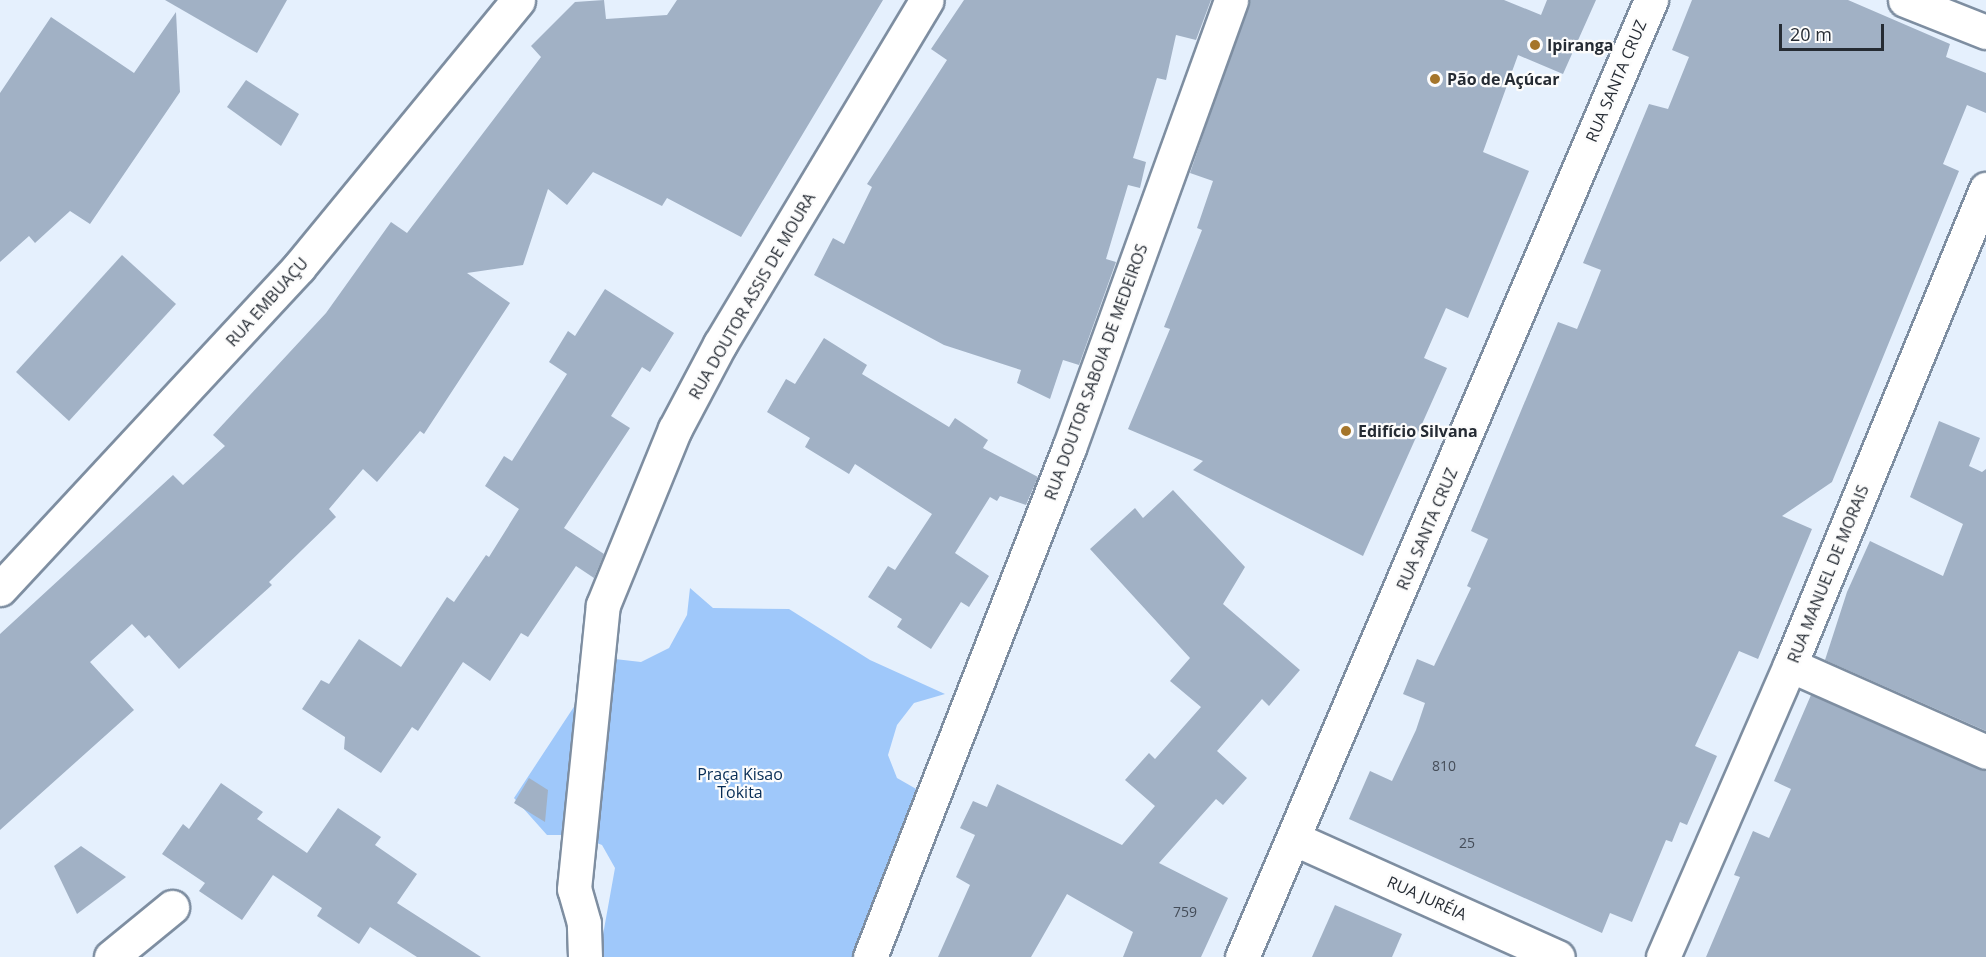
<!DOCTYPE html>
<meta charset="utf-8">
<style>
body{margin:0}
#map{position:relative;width:1986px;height:957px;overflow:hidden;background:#e5f0fd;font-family:"Open Sans",sans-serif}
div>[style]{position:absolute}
.green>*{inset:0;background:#9fc8fa}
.building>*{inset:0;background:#a1b1c5}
.roads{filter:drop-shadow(2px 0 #7e8ea1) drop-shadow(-2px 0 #7e8ea1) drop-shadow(0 2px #7e8ea1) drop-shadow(0 -2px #7e8ea1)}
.street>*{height:33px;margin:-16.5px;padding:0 16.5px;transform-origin:16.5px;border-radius:16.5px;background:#fff}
.secondary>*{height:33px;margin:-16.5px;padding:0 16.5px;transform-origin:16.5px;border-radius:16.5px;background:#fff}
.dots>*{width:16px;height:16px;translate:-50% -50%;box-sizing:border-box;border:3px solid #fcfcfc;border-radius:50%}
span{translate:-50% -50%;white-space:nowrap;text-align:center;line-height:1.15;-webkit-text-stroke:4.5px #fcfcfc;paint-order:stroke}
.number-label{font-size:14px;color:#444c58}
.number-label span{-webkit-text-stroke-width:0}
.poi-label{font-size:16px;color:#252b33;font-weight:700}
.left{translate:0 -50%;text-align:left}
.street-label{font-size:16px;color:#252b33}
.park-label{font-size:16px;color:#062c55}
.scale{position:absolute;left:1779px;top:24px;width:105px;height:27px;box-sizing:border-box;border:3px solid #252b33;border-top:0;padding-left:8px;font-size:18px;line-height:21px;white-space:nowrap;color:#252b33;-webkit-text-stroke:4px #fcfcfc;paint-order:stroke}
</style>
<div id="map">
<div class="green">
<div style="clip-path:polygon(690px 588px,713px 608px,789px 609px,870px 660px,945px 694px,914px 703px,897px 725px,888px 755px,897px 778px,925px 794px,954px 794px,888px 957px,599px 957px,615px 868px,602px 845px,576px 835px,547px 835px,514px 798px,606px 658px,641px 662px,669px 648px,687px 615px)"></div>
</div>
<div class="building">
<div style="clip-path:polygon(165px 0,287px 0,257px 53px)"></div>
<div style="clip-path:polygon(604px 0,606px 19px,667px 15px,677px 0,883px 0,741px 237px,667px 198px,662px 206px,593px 172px,567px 205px,548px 189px,523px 265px,467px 273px,510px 303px,424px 434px,420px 431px,377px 482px,363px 469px,329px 509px,336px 517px,269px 582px,272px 585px,179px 669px,149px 635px,145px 638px,132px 624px,90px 662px,134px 710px,0 830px,0 634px,173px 475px,183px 485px,225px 446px,213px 435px,326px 313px,391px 222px,407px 233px,541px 57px,531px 46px,575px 2px)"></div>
<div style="clip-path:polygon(964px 0,1211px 0,1196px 40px,1176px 35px,1166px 80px,1157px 78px,1133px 158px,1146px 162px,1140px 188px,1128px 185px,1106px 259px,1116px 262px,1079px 365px,1063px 360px,1050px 399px,1017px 383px,1021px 370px,944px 345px,814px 275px,833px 238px,844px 244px,872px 187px,867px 184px,947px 60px,931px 49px)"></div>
<div style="clip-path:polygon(1249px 0,1504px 0,1541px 15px,1547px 0,1596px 0,1563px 74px,1518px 55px,1483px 152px,1529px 171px,1468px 318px,1446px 308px,1424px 358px,1447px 368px,1363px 556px,1193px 470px,1203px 461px,1128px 429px,1170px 329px,1164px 327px,1202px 230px,1197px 228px,1213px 181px,1190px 173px)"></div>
<div style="clip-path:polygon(1692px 0,1848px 0,1950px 44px,1946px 57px,1986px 73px,1986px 113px,1967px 105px,1943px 164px,1959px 171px,1832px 482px,1782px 516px,1812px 529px,1758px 659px,1739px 651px,1695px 746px,1717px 756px,1687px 825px,1680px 822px,1672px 842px,1666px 840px,1632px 922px,1610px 913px,1602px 933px,1349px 819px,1370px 771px,1392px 781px,1416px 730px,1425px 703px,1403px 694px,1417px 659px,1434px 666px,1471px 588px,1467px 586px,1488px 539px,1471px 531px,1558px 322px,1577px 329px,1589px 300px,1601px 270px,1583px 263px,1649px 104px,1668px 109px,1689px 57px,1672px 50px)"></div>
<div style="clip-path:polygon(176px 12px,180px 92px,90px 224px,70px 211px,35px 243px,29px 236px,0 262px,0 93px,51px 17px,134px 73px)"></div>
<div style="clip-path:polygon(246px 80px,299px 114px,281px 146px,227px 107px)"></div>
<div style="clip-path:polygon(122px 255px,176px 304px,69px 421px,16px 372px)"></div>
<div style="clip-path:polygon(605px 289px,674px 333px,650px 372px,642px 367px,611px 416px,630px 428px,564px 528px,604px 554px,594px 578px,576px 566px,528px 637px,521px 633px,490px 681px,463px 662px,418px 731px,412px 727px,381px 773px,344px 749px,345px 737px,302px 709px,321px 680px,329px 684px,359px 639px,401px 667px,447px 597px,454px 602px,486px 555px,489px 557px,519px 509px,485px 486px,504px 456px,512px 461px,567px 374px,549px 362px,568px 331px,575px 336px)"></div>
<div style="clip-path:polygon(824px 338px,867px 365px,862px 374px,949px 427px,955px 418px,988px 440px,983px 448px,1038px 477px,1026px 505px,1000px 496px,997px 501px,990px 497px,955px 553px,989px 576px,969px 607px,961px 602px,931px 649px,897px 627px,902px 619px,868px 597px,888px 566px,895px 570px,932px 514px,855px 464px,849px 474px,805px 447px,810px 438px,767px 412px,786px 379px,795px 384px)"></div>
<div style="clip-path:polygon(1939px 421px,1980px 438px,1969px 466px,1982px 472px,1986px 469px,1986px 731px,1825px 660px,1847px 592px,1870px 541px,1943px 576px,1963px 524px,1910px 497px)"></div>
<div style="clip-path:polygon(1173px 490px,1245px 567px,1223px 604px,1300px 670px,1269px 706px,1262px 699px,1217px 751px,1247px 778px,1223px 805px,1216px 799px,1159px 863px,1228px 898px,1201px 957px,1123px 957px,1133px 932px,1067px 894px,1031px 957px,938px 957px,970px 885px,956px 877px,975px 835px,960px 828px,973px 801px,987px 807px,997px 784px,1122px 845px,1155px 806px,1125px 780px,1149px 753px,1155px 759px,1201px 707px,1170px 681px,1190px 658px,1090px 549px,1135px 508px,1143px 518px)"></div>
<div style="clip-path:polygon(1811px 695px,1986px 770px,1986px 957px,1706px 957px,1740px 877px,1734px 875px,1753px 831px,1769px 838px,1791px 789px,1774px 781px)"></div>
<div style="clip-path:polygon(529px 778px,548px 790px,545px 822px,514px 803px)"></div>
<div style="clip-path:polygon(221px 783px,263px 812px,257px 819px,307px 853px,338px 808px,381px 837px,375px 845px,417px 874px,397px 903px,481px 957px,417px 957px,370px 927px,359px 944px,317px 916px,322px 908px,273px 875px,242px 920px,199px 891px,205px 883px,162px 854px,183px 824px,189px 829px)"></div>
<div style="clip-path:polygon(81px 846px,126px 877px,77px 914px,54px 866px)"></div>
<div style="clip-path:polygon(1335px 905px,1402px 934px,1392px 957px,1312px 957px)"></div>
</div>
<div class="roads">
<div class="street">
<div style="left:1905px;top:0;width:87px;rotate:21.6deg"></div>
<div style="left:0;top:589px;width:439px;rotate:-47.1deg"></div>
<div style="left:299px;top:267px;width:345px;rotate:-50.6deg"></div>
<div style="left:1790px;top:665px;width:214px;rotate:23.9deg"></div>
<div style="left:1295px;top:839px;width:288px;rotate:24.2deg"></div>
<div style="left:111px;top:957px;width:79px;rotate:-39.3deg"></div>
<div style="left:585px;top:957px;width:34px;rotate:-92deg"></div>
<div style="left:584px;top:923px;width:35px;rotate:-106deg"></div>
<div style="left:574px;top:889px;width:285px;rotate:-84.2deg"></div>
<div style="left:603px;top:605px;width:190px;rotate:-67.8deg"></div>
<div style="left:675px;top:429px;width:96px;rotate:-62.1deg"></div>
<div style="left:720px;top:344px;width:401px;rotate:-59deg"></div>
<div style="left:870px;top:957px;width:547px;rotate:-68.65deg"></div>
<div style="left:1069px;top:448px;width:476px;rotate:-70.1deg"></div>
<div style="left:1663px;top:957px;width:318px;rotate:-66.5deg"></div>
<div style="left:1790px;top:665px;width:515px;rotate:-67.62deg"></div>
</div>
<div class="secondary">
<div style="left:1242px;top:957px;width:1041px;rotate:-66.86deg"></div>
</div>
</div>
<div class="dots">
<div style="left:1535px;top:45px;background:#a5752a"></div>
<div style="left:1435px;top:79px;background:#a5752a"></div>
<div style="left:1346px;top:431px;background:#a5752a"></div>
</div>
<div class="number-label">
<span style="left:1444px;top:766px">810</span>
<span style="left:1467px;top:843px">25</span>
<span style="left:1185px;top:912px">759</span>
</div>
<div class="poi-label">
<span class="left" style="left:1547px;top:45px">Ipiranga</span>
<span class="left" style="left:1447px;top:79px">Pão de Açúcar</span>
<span class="left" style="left:1358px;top:431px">Edifício Silvana</span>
</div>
<div class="street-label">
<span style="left:1616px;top:81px;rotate:-67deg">RUA SANTA CRUZ</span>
<span style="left:752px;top:296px;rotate:-60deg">RUA DOUTOR ASSIS DE MOURA</span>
<span style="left:267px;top:302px;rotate:-48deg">RUA EMBUAÇU</span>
<span style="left:1096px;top:372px;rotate:-70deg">RUA DOUTOR SABOIA DE MEDEIROS</span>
<span style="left:1427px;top:529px;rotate:-67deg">RUA SANTA CRUZ</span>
<span style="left:1828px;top:574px;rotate:-68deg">RUA MANUEL DE MORAIS</span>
<span style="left:1427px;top:898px;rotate:24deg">RUA JURÉIA</span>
</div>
<div class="park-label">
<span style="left:740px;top:783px">Praça Kisao<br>Tokita</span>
</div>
<div class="scale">20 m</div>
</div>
